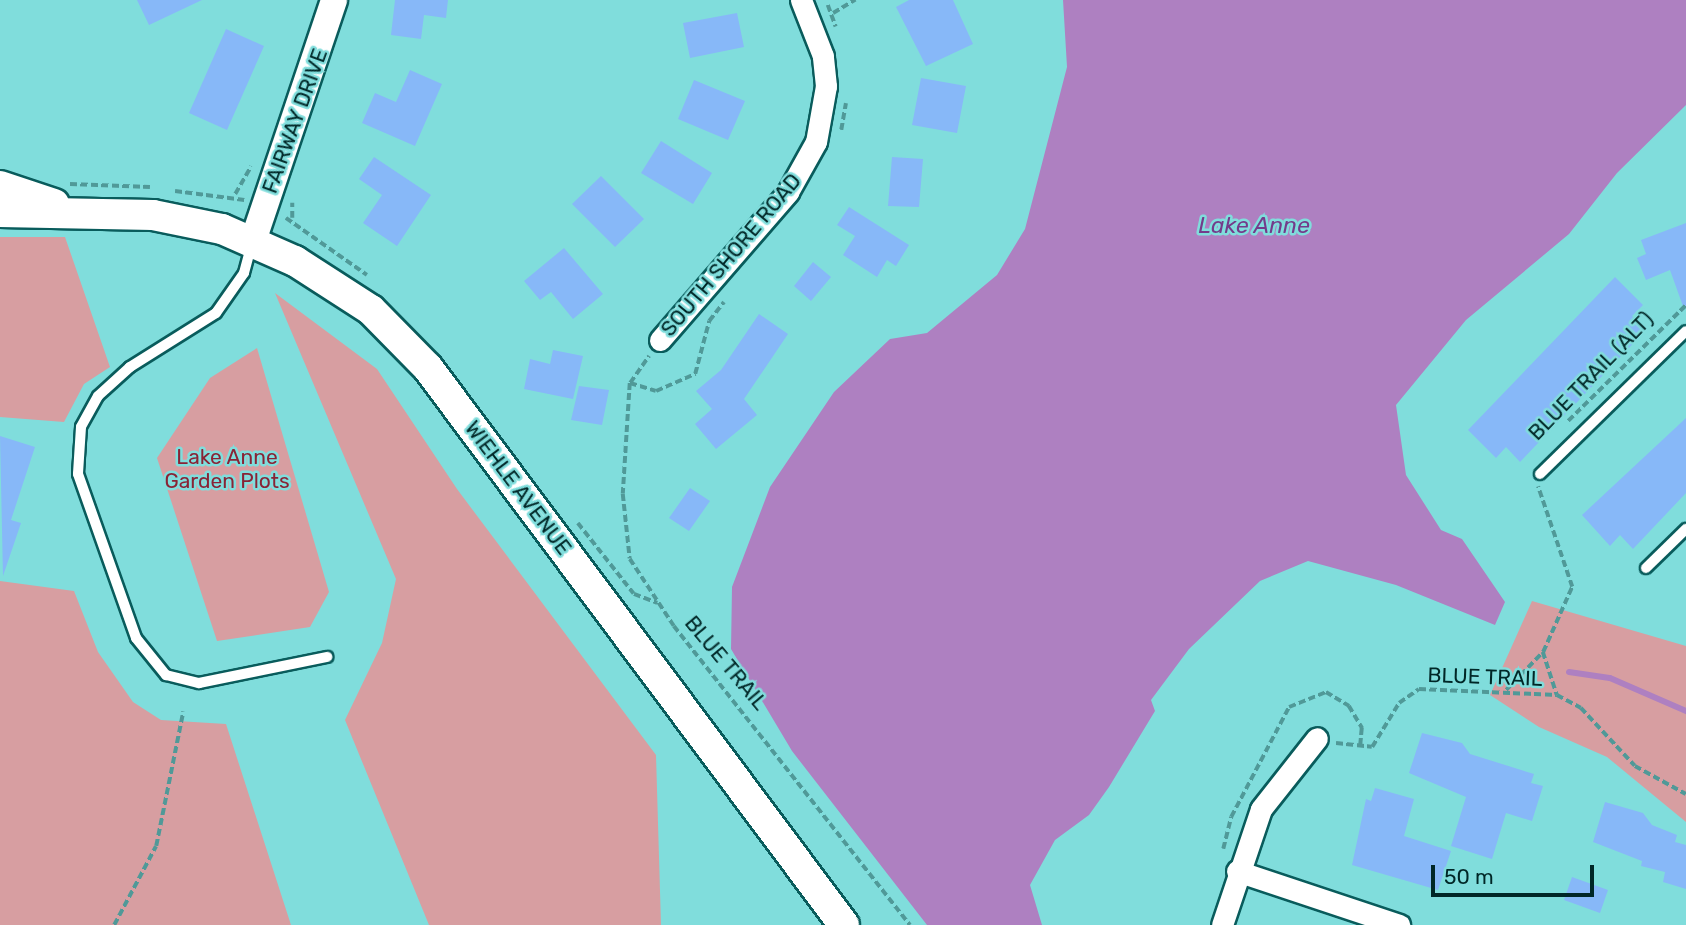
<!DOCTYPE html>
<style>
body{margin:0}
#map{position:relative;width:1686px;height:925px;overflow:hidden;background:#80dddc;font-family:Rubik,sans-serif}
div>[style]{position:absolute}
.green>*{inset:0;background:#d79ea1}
.water>*{inset:0;background:#ae80c1}
.stream>*{height:6px;margin:-3px;padding:0 3px;transform-origin:3px;border-radius:3px;background:#ae80c1}
.building>*{inset:0;background:#87b8f8}
.path>*{height:3.5px;margin-top:-1.75px;transform-origin:0;background:repeating-linear-gradient(90deg,#509998 0 7px,transparent 0 10.5px)}
.roads{filter:drop-shadow(2px 0 #095c5c) drop-shadow(-2px 0 #095c5c) drop-shadow(0 2px #095c5c) drop-shadow(0 -2px #095c5c)}
.service>*{height:10px;margin:-5px;padding:0 5px;transform-origin:5px;border-radius:5px;background:#fff}
.minor>*{height:21px;margin:-10.5px;padding:0 10.5px;transform-origin:10.5px;border-radius:10.5px;background:#fff}
.tertiary>*{height:26px;margin:-13px;padding:0 13px;transform-origin:13px;border-radius:13px;background:#fff}
.secondary>*{height:30px;margin:-15px;padding:0 15px;transform-origin:15px;border-radius:15px;background:#fff}
span{translate:-50% -50%;white-space:nowrap;text-align:center;line-height:1.15;-webkit-text-stroke:5px #80dddc;paint-order:stroke}
.street-label{font-size:21px;color:#002727}
.park-label{font-size:21px;color:#892335}
.water-label{font-size:23px;color:#743b8a;font-style:italic}
.scale{position:absolute;left:1431px;top:865px;width:163px;height:32px;box-sizing:border-box;border:4px solid #002727;border-top:0;padding-left:9px;font-size:21px;line-height:24px;white-space:nowrap;color:#002727;-webkit-text-stroke:5px #80dddc;paint-order:stroke}
</style>
<div id="map">
<div class="green">
<div style="clip-path:polygon(0 237px,65px 237px,110px 367px,84px 384px,64px 422px,0 417px)"></div>
<div style="clip-path:polygon(275px 293px,377px 369px,457px 489px,656px 755px,661px 925px,429px 925px,345px 720px,382px 643px,396px 579px)"></div>
<div style="clip-path:polygon(257px 348px,329px 592px,310px 627px,217px 641px,157px 458px,210px 378px)"></div>
<div style="clip-path:polygon(0 581px,74px 591px,98px 652px,133px 702px,161px 720px,226px 724px,291px 925px,0 925px)"></div>
<div style="clip-path:polygon(1532px 601px,1686px 646px,1686px 822px,1607px 757px,1539px 727px,1490px 695px)"></div>
</div>
<div class="water">
<div style="clip-path:polygon(1063px 0,1686px 0,1686px 105px,1617px 173px,1569px 234px,1466px 320px,1396px 405px,1406px 475px,1441px 530px,1462px 539px,1505px 602px,1495px 625px,1396px 585px,1308px 561px,1260px 581px,1189px 649px,1151px 700px,1155px 711px,1109px 787px,1089px 815px,1055px 840px,1030px 885px,1042px 925px,927px 925px,792px 751px,731px 649px,732px 587px,770px 487px,834px 392px,890px 339px,927px 333px,997px 275px,1025px 229px,1067px 67px)"></div>
</div>
<div class="stream">
<div style="left:1569px;top:672px;width:41px;rotate:8.3deg"></div>
<div style="left:1610px;top:678px;width:83px;rotate:23.5deg"></div>
</div>
<div class="building">
<div style="clip-path:polygon(137px 0,202px 0,149px 25px)"></div>
<div style="clip-path:polygon(395px 0,448px 0,446px 18px,424px 15px,421px 39px,391px 35px)"></div>
<div style="clip-path:polygon(909px 0,953px 0,973px 44px,926px 66px,896px 7px)"></div>
<div style="clip-path:polygon(737px 13px,744px 47px,690px 58px,683px 23px)"></div>
<div style="clip-path:polygon(226px 29px,264px 46px,227px 130px,189px 113px)"></div>
<div style="clip-path:polygon(410px 70px,442px 84px,415px 146px,362px 123px,375px 93px,396px 102px)"></div>
<div style="clip-path:polygon(921px 78px,966px 86px,957px 133px,912px 125px)"></div>
<div style="clip-path:polygon(694px 80px,745px 101px,728px 140px,678px 119px)"></div>
<div style="clip-path:polygon(661px 141px,712px 173px,693px 204px,641px 173px)"></div>
<div style="clip-path:polygon(374px 157px,431px 195px,397px 246px,363px 223px,382px 195px,359px 179px)"></div>
<div style="clip-path:polygon(892px 157px,923px 159px,919px 207px,888px 206px)"></div>
<div style="clip-path:polygon(601px 176px,644px 219px,615px 247px,572px 204px)"></div>
<div style="clip-path:polygon(849px 207px,909px 245px,896px 266px,887px 260px,877px 277px,843px 255px,855px 236px,837px 225px)"></div>
<div style="clip-path:polygon(1686px 223px,1686px 308px,1684px 309px,1670px 270px,1646px 280px,1637px 258px,1646px 254px,1641px 240px)"></div>
<div style="clip-path:polygon(564px 248px,603px 294px,573px 319px,551px 292px,540px 300px,524px 281px)"></div>
<div style="clip-path:polygon(813px 262px,831px 277px,811px 301px,794px 286px)"></div>
<div style="clip-path:polygon(1615px 277px,1643px 305px,1632px 316px,1646px 330px,1520px 462px,1506px 447px,1496px 458px,1468px 430px)"></div>
<div style="clip-path:polygon(759px 314px,788px 334px,744px 399px,757px 415px,716px 449px,695px 424px,712px 409px,696px 391px,721px 370px)"></div>
<div style="clip-path:polygon(553px 350px,583px 356px,573px 399px,524px 389px,530px 359px,550px 364px)"></div>
<div style="clip-path:polygon(579px 386px,609px 390px,602px 425px,571px 420px)"></div>
<div style="clip-path:polygon(1686px 418px,1686px 493px,1633px 549px,1620px 535px,1610px 546px,1582px 515px)"></div>
<div style="clip-path:polygon(0 436px,35px 447px,11px 520px,21px 523px,3px 576px)"></div>
<div style="clip-path:polygon(690px 488px,710px 501px,689px 531px,669px 518px)"></div>
<div style="clip-path:polygon(1422px 733px,1462px 743px,1470px 754px,1534px 774px,1531px 783px,1543px 786px,1532px 821px,1506px 813px,1492px 859px,1451px 846px,1466px 797px,1409px 773px)"></div>
<div style="clip-path:polygon(1375px 788px,1414px 799px,1404px 836px,1451px 851px,1438px 890px,1352px 865px,1366px 799px,1371px 801px)"></div>
<div style="clip-path:polygon(1605px 802px,1643px 813px,1652px 825px,1677px 835px,1675px 842px,1686px 845px,1686px 889px,1663px 882px,1665px 872px,1641px 866px,1642px 861px,1593px 842px)"></div>
<div style="clip-path:polygon(1572px 877px,1608px 890px,1600px 913px,1564px 900px)"></div>
</div>
<div class="path">
<div style="left:828px;top:5px;width:23px;rotate:70deg"></div>
<div style="left:833px;top:13px;width:26px;rotate:-31deg"></div>
<div style="left:841px;top:130px;width:27px;rotate:-80deg"></div>
<div style="left:70px;top:184px;width:80px;rotate:2.1deg"></div>
<div style="left:175px;top:191px;width:70px;rotate:7.4deg"></div>
<div style="left:235px;top:194px;width:32px;rotate:-60deg"></div>
<div style="left:286px;top:218px;width:99px;rotate:35.1deg"></div>
<div style="left:292px;top:218px;width:15px;rotate:-90deg"></div>
<div style="left:630px;top:383px;width:111px;rotate:93.6deg"></div>
<div style="left:623px;top:494px;width:65px;rotate:83.9deg"></div>
<div style="left:630px;top:559px;width:80px;rotate:56.7deg"></div>
<div style="left:674px;top:626px;width:381px;rotate:51.7deg"></div>
<div style="left:630px;top:383px;width:27px;rotate:17deg"></div>
<div style="left:656px;top:391px;width:43px;rotate:-23.6deg"></div>
<div style="left:695px;top:374px;width:55px;rotate:-75.2deg"></div>
<div style="left:709px;top:321px;width:24px;rotate:-52deg"></div>
<div style="left:630px;top:383px;width:33px;rotate:-55deg"></div>
<div style="left:1568px;top:421px;width:165px;rotate:-44.5deg"></div>
<div style="left:578px;top:523px;width:90px;rotate:51.7deg"></div>
<div style="left:634px;top:594px;width:25px;rotate:21deg"></div>
<div style="left:1543px;top:652px;width:45px;rotate:72deg"></div>
<div style="left:1506px;top:690px;width:53px;rotate:-45.8deg"></div>
<div style="left:1543px;top:652px;width:71px;rotate:-66deg"></div>
<div style="left:1572px;top:587px;width:106px;rotate:-108.8deg"></div>
<div style="left:1336px;top:743px;width:36px;rotate:6deg"></div>
<div style="left:1372px;top:747px;width:52px;rotate:-58.5deg"></div>
<div style="left:1399px;top:703px;width:24px;rotate:-35deg"></div>
<div style="left:1419px;top:689px;width:138px;rotate:2.5deg"></div>
<div style="left:1557px;top:695px;width:27px;rotate:28deg"></div>
<div style="left:1581px;top:708px;width:79px;rotate:47deg"></div>
<div style="left:1635px;top:766px;width:58px;rotate:28.8deg"></div>
<div style="left:1223px;top:849px;width:33px;rotate:-76deg"></div>
<div style="left:1231px;top:817px;width:124px;rotate:-62.2deg"></div>
<div style="left:1289px;top:707px;width:40px;rotate:-22deg"></div>
<div style="left:1326px;top:692px;width:27px;rotate:31deg"></div>
<div style="left:1349px;top:706px;width:26px;rotate:59deg"></div>
<div style="left:1362px;top:728px;width:21px;rotate:95deg"></div>
<div style="left:114px;top:925px;width:89px;rotate:-62deg"></div>
<div style="left:156px;top:846px;width:137px;rotate:-78.6deg"></div>
</div>
<div class="roads">
<div class="service">
<div style="left:252px;top:243px;width:31px;rotate:105deg"></div>
<div style="left:244px;top:273px;width:49px;rotate:125deg"></div>
<div style="left:216px;top:313px;width:102px;rotate:147.9deg"></div>
<div style="left:130px;top:367px;width:43px;rotate:137.8deg"></div>
<div style="left:98px;top:396px;width:35px;rotate:119deg"></div>
<div style="left:81px;top:427px;width:47px;rotate:93.7deg"></div>
<div style="left:78px;top:474px;width:174px;rotate:70.5deg"></div>
<div style="left:136px;top:638px;width:48px;rotate:51deg"></div>
<div style="left:166px;top:675px;width:34px;rotate:14deg"></div>
<div style="left:199px;top:683px;width:131px;rotate:-11.5deg"></div>
<div style="left:1540px;top:474px;width:204px;rotate:-44.4deg"></div>
<div style="left:1646px;top:568px;width:56px;rotate:-44.3deg"></div>
</div>
<div class="minor">
<div style="left:660px;top:340px;width:196px;rotate:-49.1deg"></div>
<div style="left:788px;top:192px;width:57px;rotate:-60.8deg"></div>
<div style="left:816px;top:142px;width:57px;rotate:-79.9deg"></div>
<div style="left:826px;top:86px;width:30px;rotate:-96deg"></div>
<div style="left:823px;top:56px;width:60px;rotate:-111.4deg"></div>
<div style="left:1237px;top:871px;width:171px;rotate:18.4deg"></div>
<div style="left:1222px;top:925px;width:122px;rotate:-71.4deg"></div>
<div style="left:1261px;top:809px;width:90px;rotate:-51.7deg"></div>
</div>
<div class="tertiary">
<div style="left:253px;top:241px;width:254px;rotate:-71.4deg"></div>
</div>
<div class="secondary">
<div style="left:0;top:186px;width:57px;rotate:18.4deg"></div>
<div style="left:0;top:212px;width:153px;rotate:1.1deg"></div>
<div style="left:153px;top:215px;width:70px;rotate:11.5deg"></div>
<div style="left:222px;top:229px;width:80px;rotate:23.7deg"></div>
<div style="left:295px;top:261px;width:90px;rotate:32.8deg"></div>
<div style="left:371px;top:310px;width:81px;rotate:45.5deg"></div>
<div style="left:428px;top:368px;width:695px;rotate:53.25deg"></div>
</div>
</div>
<div class="street-label">
<span style="left:295px;top:121px;rotate:-70deg">FAIRWAY DRIVE</span>
<span style="left:731px;top:255px;rotate:-50deg">SOUTH SHORE ROAD</span>
<span style="left:1591px;top:376px;rotate:-46deg">BLUE TRAIL (ALT)</span>
<span style="left:518px;top:488px;rotate:53deg">WIEHLE AVENUE</span>
<span style="left:726px;top:663px;rotate:50deg">BLUE TRAIL</span>
<span style="left:1485px;top:677px;rotate:2deg">BLUE TRAIL</span>
</div>
<div class="park-label">
<span style="left:227px;top:469px">Lake Anne<br>Garden Plots</span>
</div>
<div class="water-label">
<span style="left:1254px;top:225px">Lake Anne</span>
</div>
<div class="scale">50 m</div>
</div>
